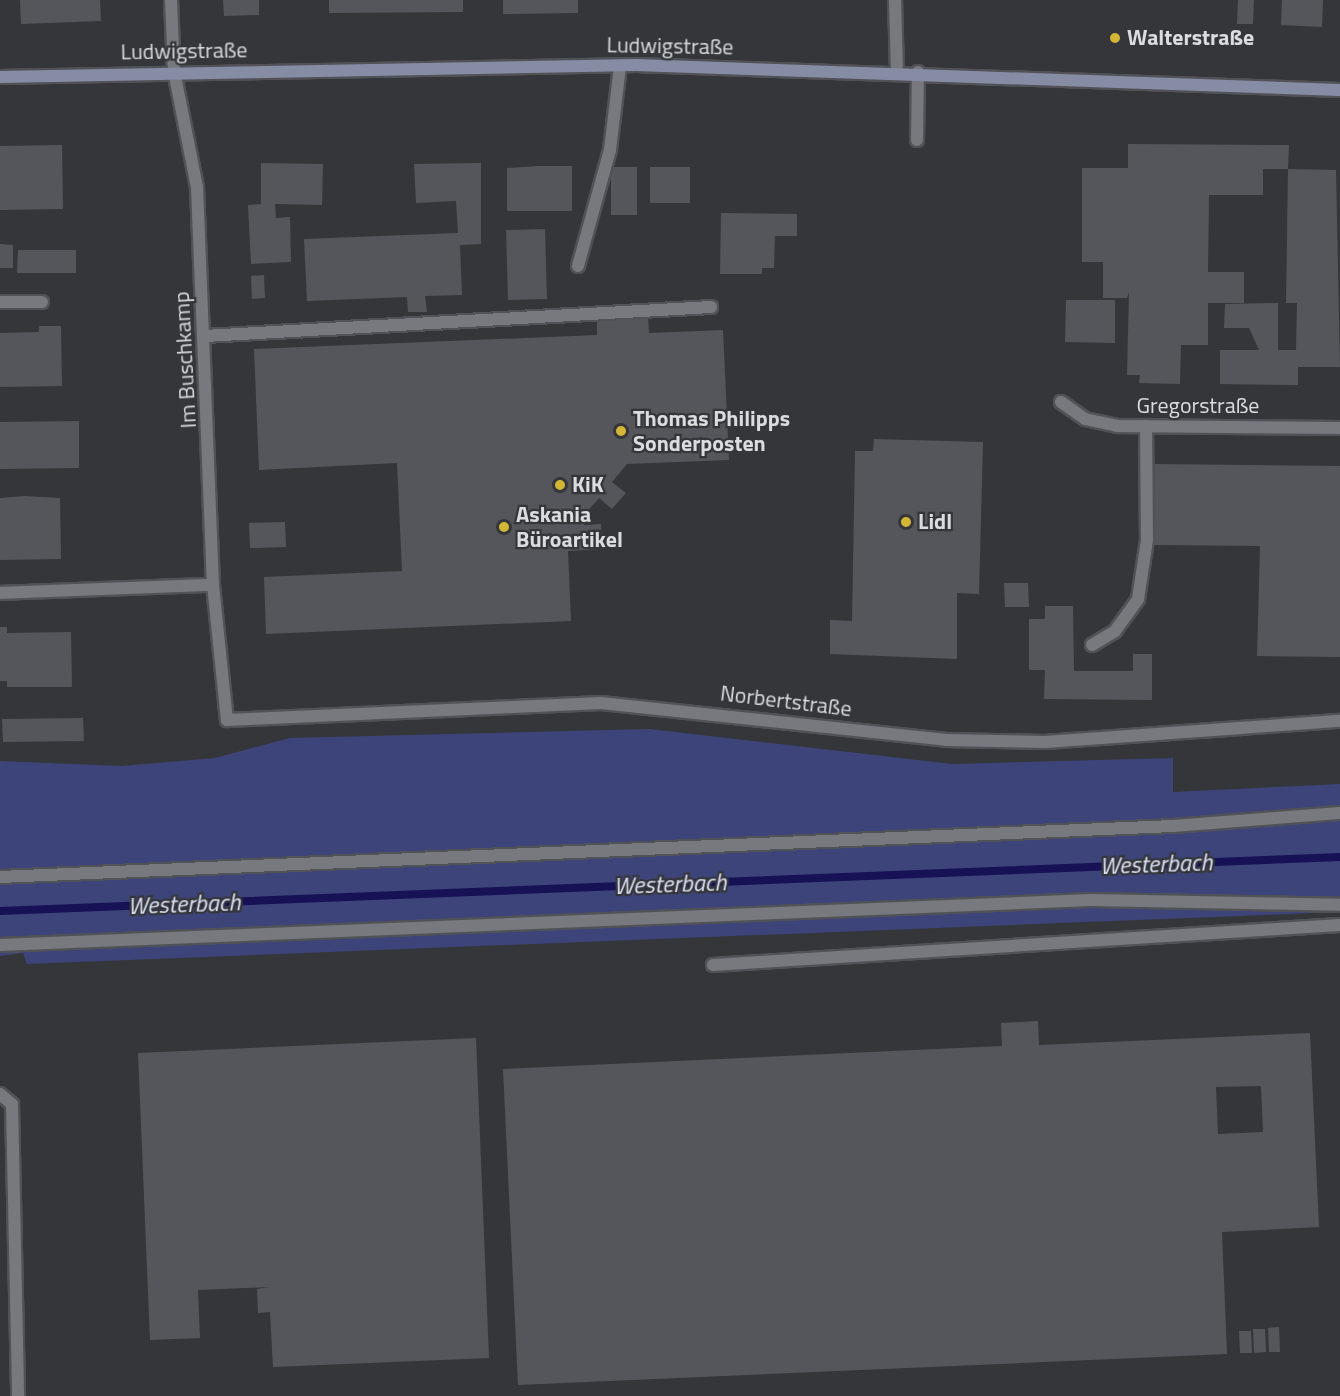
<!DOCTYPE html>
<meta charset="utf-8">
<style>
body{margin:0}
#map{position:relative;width:1340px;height:1396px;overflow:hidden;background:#35363a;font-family:"Titillium Web",sans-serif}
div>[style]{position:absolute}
.green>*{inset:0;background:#3d447a}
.stream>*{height:8px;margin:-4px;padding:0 4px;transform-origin:4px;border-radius:4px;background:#161255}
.building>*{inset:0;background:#55565b}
.roads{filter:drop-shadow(2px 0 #515257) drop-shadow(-2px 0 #515257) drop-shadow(0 2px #515257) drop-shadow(0 -2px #515257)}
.service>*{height:12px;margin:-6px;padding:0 6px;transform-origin:6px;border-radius:6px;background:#78797f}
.minor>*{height:12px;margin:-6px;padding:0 6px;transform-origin:6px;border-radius:6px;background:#78797f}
.secondary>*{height:12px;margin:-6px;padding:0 6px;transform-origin:6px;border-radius:6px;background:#878ca5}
.dots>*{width:16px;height:16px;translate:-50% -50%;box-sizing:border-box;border:3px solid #35363a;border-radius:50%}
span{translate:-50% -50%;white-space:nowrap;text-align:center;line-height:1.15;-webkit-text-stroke:4.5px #35363a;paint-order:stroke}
.poi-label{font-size:22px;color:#dbdcdf;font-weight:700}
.left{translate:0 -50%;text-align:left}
.street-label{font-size:22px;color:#dbdcdf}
.water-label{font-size:24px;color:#dce1f6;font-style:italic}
</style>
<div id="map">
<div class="green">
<div style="clip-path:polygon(649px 729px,952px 764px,1173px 758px,1173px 792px,1340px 784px,1340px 912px,27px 964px,23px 953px,0 956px,0 761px,122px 766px,215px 758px,290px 738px)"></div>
</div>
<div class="stream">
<div style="left:0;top:911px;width:1341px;rotate:-2.31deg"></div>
</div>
<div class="building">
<div style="clip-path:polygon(20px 0,100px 0,101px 21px,21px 24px)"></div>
<div style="clip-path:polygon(223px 0,259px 0,259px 15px,224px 16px)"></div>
<div style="clip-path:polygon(329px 0,463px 0,463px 12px,329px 13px)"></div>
<div style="clip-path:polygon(503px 0,578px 0,578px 13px,503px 14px)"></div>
<div style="clip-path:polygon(1238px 0,1254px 0,1253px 24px,1237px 24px)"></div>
<div style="clip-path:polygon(1282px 0,1323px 0,1322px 27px,1281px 25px)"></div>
<div style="clip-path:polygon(1128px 144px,1289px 145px,1288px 169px,1336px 170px,1340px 367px,1298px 367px,1298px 385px,1220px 384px,1220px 350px,1259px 350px,1249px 328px,1224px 328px,1225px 304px,1278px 303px,1278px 350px,1296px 350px,1297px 303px,1286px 303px,1288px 169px,1263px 169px,1263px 195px,1209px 195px,1208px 272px,1244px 272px,1244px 303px,1208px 303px,1208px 345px,1181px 345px,1180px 384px,1139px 383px,1140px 375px,1127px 375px,1129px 292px,1127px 298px,1103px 298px,1103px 262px,1082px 262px,1082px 168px,1128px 168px)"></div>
<div style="clip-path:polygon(62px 145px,63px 209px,0 210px,0 146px)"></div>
<div style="clip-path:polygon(261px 163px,323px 164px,322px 205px,275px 204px,276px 218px,290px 217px,291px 262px,251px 264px,248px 205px,261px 204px)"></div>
<div style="clip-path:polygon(481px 163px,481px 244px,460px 245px,462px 295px,425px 296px,427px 312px,408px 312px,407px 297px,307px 301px,304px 239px,458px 233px,456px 201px,416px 203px,414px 164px)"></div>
<div style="clip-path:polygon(539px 166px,572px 166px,572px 211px,507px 211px,507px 168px)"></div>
<div style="clip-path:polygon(611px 167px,637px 167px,637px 215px,611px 215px)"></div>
<div style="clip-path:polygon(650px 167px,690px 167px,690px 203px,650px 203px)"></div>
<div style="clip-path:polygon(721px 213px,797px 214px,797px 236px,775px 236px,774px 268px,762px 268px,762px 274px,720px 274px)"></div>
<div style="clip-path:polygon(545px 229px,547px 299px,508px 300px,506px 230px)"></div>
<div style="clip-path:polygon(0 244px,13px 245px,13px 268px,0 268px)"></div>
<div style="clip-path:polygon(18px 250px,76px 250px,76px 273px,17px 273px)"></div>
<div style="clip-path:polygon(264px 275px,265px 298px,252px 299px,251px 276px)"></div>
<div style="clip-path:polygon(1066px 300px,1115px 300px,1115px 343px,1065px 342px)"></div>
<div style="clip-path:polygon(648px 315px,649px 333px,723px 330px,729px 460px,627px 464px,612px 482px,626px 493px,612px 509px,599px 498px,584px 515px,584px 525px,601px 524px,602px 549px,568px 551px,571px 621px,266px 634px,264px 577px,402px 571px,397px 463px,259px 470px,254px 349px,597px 335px,597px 318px)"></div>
<div style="clip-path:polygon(39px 326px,61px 326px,62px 386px,0 387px,0 333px,39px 332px)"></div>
<div style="clip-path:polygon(79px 421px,79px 468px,0 469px,0 422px)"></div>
<div style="clip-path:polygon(874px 439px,983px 442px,979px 594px,957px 593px,957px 659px,830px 654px,830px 620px,852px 621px,855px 451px,873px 451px)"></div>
<div style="clip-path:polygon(1155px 464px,1340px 466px,1340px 657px,1257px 656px,1260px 546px,1155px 545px)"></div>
<div style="clip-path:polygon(24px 496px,60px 498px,61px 559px,0 560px,0 498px)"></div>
<div style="clip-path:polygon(285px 522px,286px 547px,250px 548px,249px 523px)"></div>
<div style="clip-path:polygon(1004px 583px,1028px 583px,1029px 607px,1005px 607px)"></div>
<div style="clip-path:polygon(1045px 606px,1073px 606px,1074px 671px,1133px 671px,1133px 654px,1152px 654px,1152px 700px,1044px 699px,1045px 670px,1029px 670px,1029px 619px,1045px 619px)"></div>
<div style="clip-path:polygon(0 627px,7px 627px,7px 633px,71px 632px,72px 687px,7px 687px,7px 681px,0 681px)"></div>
<div style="clip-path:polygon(83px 718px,84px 741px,3px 742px,2px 719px)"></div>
<div style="clip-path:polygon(evenodd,1038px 1021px,1039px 1045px,1310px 1033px,1319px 1227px,1222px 1232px,1227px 1354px,518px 1385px,503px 1069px,1002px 1046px,1001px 1023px,1038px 1021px,1261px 1086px,1263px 1132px,1218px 1134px,1216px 1087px,1261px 1086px)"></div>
<div style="clip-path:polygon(476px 1038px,489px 1358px,273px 1367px,270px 1312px,258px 1313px,257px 1289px,269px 1287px,198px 1290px,200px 1338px,150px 1340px,138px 1053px)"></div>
<div style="clip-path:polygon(1279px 1327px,1280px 1352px,1269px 1352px,1268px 1328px)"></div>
<div style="clip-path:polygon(1253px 1329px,1265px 1329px,1266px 1352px,1254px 1353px)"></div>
<div style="clip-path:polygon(1239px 1331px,1251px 1331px,1252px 1353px,1240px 1353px)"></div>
</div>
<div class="roads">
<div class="service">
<div style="left:917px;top:140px;width:68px;rotate:-89.2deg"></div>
<div style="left:578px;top:266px;width:120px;rotate:-74.6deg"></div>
<div style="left:610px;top:150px;width:85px;rotate:-83.2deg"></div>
<div style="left:205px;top:336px;width:507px;rotate:-3.28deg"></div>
<div style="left:1092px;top:645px;width:27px;rotate:-31deg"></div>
<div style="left:1115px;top:631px;width:39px;rotate:-54deg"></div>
<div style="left:1138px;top:599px;width:60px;rotate:-81.3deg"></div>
<div style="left:1147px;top:540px;width:114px;rotate:-90.5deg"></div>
<div style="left:0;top:877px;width:1174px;rotate:-2.49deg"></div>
<div style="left:1173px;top:826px;width:168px;rotate:-4.5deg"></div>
<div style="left:0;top:945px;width:1091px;rotate:-2.36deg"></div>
<div style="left:1090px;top:900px;width:250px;rotate:1.1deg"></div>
<div style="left:713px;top:965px;width:628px;rotate:-3.65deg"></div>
<div style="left:0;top:1094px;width:16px;rotate:40deg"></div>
<div style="left:12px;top:1104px;width:292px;rotate:88.8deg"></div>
</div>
<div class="minor">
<div style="left:171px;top:0;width:71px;rotate:87.6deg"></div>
<div style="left:174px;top:71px;width:118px;rotate:78.8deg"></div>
<div style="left:197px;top:187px;width:398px;rotate:87.7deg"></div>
<div style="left:213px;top:585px;width:136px;rotate:84.1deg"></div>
<div style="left:227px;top:720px;width:374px;rotate:-2.6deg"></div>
<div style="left:601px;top:703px;width:347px;rotate:6.1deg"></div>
<div style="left:946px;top:740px;width:99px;rotate:1.2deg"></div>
<div style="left:1045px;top:742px;width:296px;rotate:-4.1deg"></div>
<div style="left:895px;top:0;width:71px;rotate:88.4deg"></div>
<div style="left:0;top:302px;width:42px"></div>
<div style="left:1061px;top:402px;width:29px;rotate:35deg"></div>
<div style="left:1085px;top:419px;width:33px;rotate:12deg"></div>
<div style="left:1117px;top:426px;width:223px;rotate:0.5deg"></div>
<div style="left:0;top:593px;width:213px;rotate:-2.2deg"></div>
</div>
<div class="secondary">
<div style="left:0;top:77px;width:636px;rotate:-1.08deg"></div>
<div style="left:636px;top:65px;width:704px;rotate:2.03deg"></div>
</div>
</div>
<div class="dots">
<div style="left:1115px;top:38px;background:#d3b635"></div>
<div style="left:621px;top:431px;background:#d3b635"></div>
<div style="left:560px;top:485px;background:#d3b635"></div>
<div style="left:906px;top:522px;background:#d3b635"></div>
<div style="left:504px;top:527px;background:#d3b635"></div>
</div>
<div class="poi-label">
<span class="left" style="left:1127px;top:38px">Walterstraße</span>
<span class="left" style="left:633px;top:431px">Thomas Philipps<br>Sonderposten</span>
<span class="left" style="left:572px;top:485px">KiK</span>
<span class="left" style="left:516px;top:527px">Askania<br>Büroartikel</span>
<span class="left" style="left:918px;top:522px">Lidl</span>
</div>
<div class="street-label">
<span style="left:670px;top:46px;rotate:1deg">Ludwigstraße</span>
<span style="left:184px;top:51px;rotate:-1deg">Ludwigstraße</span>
<span style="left:185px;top:360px;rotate:-93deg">Im Buschkamp</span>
<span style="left:1198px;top:406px">Gregorstraße</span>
<span style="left:786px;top:701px;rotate:7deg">Norbertstraße</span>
</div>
<div class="water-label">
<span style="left:1156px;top:864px;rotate:-2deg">Westerbach</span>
<span style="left:670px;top:884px;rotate:-2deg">Westerbach</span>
<span style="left:184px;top:904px;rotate:-2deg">Westerbach</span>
</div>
</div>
